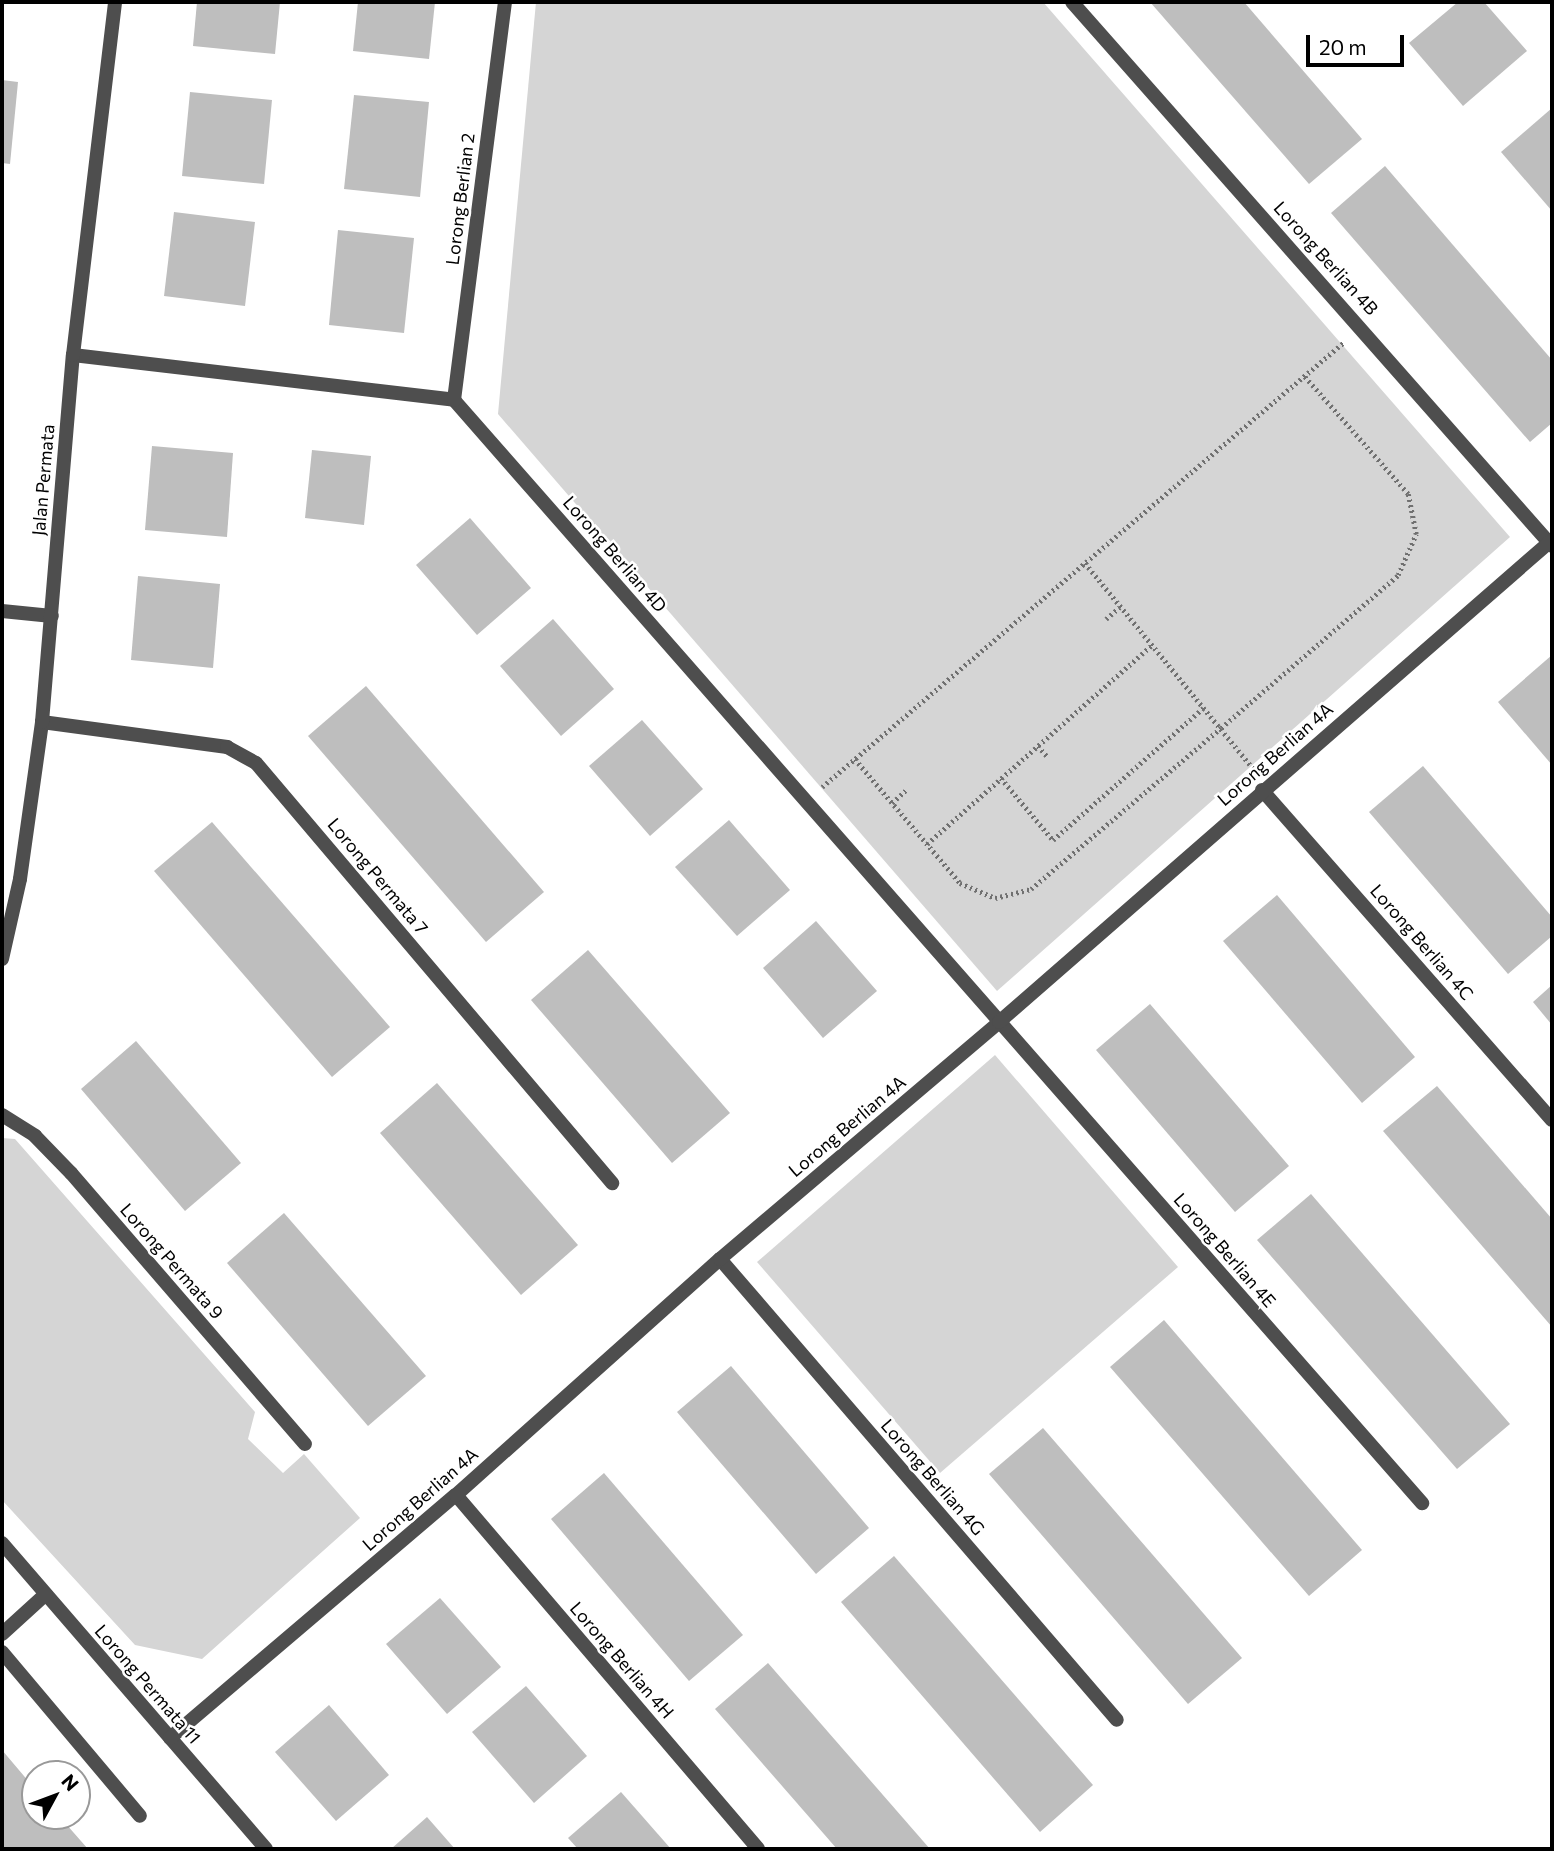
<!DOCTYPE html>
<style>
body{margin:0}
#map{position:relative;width:1554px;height:1851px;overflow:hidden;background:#fff;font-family:Commissioner,sans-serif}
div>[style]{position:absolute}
.green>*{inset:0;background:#d5d5d5}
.building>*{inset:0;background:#bebebe}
.path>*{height:4.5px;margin-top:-2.25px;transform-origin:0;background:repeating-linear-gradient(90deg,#707070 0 2px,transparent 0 5.5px)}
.street>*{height:14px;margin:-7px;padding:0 7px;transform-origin:7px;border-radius:7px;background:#4e4e4e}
span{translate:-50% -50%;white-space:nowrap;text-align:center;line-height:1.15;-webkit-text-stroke:5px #fff;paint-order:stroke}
.street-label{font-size:18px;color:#000}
.frame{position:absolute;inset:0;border:4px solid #000;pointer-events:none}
.north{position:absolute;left:21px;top:1760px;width:70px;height:70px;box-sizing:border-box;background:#fff;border:2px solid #999;border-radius:50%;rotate:49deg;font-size:19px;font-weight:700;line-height:28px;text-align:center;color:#000}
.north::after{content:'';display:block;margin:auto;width:24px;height:32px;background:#000;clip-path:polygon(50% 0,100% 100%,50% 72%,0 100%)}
.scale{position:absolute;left:1306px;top:35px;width:98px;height:32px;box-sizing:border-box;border:4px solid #000;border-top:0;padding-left:9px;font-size:21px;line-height:24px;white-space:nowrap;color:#000;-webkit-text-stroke:5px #fff;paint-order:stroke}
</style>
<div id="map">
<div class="green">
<div style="clip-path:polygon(536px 2px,1043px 2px,1510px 537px,997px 991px,498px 414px)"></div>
<div style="clip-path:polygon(995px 1055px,1178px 1267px,940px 1473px,757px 1262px)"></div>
<div style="clip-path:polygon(2px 1138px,15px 1139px,255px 1412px,248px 1439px,283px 1473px,304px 1454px,360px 1518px,202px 1659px,135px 1645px,2px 1500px)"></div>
</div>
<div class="building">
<div style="clip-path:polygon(197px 2px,280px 2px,275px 54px,193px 46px)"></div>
<div style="clip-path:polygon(358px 2px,435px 2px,429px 59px,353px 51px)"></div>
<div style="clip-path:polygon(1150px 2px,1244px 2px,1362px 139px,1309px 184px)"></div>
<div style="clip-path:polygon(1458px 2px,1484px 2px,1527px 51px,1463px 106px,1409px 43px)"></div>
<div style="clip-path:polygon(2px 80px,18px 82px,10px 164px,2px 163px)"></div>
<div style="clip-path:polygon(190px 92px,272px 100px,264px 184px,182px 176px)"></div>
<div style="clip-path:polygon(354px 95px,429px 102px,420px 197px,344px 189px)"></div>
<div style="clip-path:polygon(1552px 108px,1552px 211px,1501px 152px)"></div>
<div style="clip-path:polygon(1385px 166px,1552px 360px,1552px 423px,1530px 442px,1331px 213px)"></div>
<div style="clip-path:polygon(174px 212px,255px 222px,245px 306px,164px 296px)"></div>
<div style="clip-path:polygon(338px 230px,414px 238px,404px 333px,329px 325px)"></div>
<div style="clip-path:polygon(152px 446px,233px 453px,227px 537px,145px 530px)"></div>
<div style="clip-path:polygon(312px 450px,371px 456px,364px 525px,305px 518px)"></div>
<div style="clip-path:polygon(470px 518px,531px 588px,477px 635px,416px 565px)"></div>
<div style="clip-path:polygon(138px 576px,220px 584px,213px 668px,131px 660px)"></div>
<div style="clip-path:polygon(553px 619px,614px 689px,561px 736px,500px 666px)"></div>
<div style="clip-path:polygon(1552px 655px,1552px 765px,1498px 702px)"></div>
<div style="clip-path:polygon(366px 686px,544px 892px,486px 942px,308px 736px)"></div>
<div style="clip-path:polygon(642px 720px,703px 789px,650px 836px,589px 766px)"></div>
<div style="clip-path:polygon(1423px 766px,1552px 917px,1552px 936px,1508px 974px,1369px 812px)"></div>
<div style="clip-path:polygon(729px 820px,790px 890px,737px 936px,675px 867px)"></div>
<div style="clip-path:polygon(212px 822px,390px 1027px,332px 1077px,154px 871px)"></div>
<div style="clip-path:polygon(1277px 895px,1415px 1057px,1362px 1103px,1223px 941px)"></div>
<div style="clip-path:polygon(816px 921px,877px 991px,823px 1038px,763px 968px)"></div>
<div style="clip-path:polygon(588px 950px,730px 1113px,672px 1163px,531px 1000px)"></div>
<div style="clip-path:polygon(1552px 985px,1552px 1025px,1533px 1002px)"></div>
<div style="clip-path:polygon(1150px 1004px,1289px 1166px,1235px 1212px,1096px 1050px)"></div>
<div style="clip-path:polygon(136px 1041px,241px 1163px,185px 1211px,81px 1089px)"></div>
<div style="clip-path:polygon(437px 1083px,578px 1245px,521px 1295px,380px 1133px)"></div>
<div style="clip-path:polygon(1437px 1086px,1552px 1219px,1552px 1327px,1383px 1131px)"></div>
<div style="clip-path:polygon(1311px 1194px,1510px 1424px,1457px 1469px,1257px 1240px)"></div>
<div style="clip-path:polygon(284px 1213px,426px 1376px,368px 1426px,227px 1263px)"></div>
<div style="clip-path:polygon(1164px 1320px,1362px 1550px,1309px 1596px,1110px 1367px)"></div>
<div style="clip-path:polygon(731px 1366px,869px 1528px,816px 1574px,677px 1412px)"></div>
<div style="clip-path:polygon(1043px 1428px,1242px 1658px,1188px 1704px,989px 1474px)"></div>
<div style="clip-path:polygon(604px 1473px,743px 1635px,689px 1681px,551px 1519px)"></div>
<div style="clip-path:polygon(894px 1556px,1093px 1785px,1040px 1832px,841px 1602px)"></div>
<div style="clip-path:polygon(440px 1598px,501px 1667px,447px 1714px,386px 1644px)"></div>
<div style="clip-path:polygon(768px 1663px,930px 1849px,837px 1849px,715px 1709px)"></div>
<div style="clip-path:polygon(526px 1686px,587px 1756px,534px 1803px,472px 1732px)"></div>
<div style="clip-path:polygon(329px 1705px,389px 1775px,336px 1821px,275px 1752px)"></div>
<div style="clip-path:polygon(2px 1750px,35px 1789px,35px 1816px,59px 1816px,88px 1849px,2px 1849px)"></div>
<div style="clip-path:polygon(621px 1792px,671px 1849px,578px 1849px,568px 1838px)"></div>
<div style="clip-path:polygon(427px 1817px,455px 1849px,391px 1849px)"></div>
</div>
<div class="path">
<div style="left:1085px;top:563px;width:265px;rotate:50.7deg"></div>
<div style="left:1106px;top:619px;width:18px;rotate:-41deg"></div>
<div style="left:1038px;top:746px;width:15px;rotate:48deg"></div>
<div style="left:855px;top:759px;width:162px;rotate:49.7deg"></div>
<div style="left:960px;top:883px;width:38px;rotate:23deg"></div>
<div style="left:995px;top:898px;width:37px;rotate:-14deg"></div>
<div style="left:1031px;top:889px;width:249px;rotate:-40.3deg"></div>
<div style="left:1221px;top:728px;width:234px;rotate:-40.8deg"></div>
<div style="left:1398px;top:575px;width:45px;rotate:-66.3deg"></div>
<div style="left:1416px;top:534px;width:41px;rotate:-101.3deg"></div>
<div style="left:1408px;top:494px;width:157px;rotate:-131.4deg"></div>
<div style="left:1001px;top:778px;width:81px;rotate:50deg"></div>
<div style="left:1053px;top:840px;width:200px;rotate:-41.3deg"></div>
<div style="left:822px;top:787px;width:685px;rotate:-40.44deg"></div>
<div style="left:892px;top:803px;width:19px;rotate:-43deg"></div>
<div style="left:927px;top:844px;width:300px;rotate:-41.5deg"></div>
</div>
<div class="street">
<div style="left:1072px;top:2px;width:725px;rotate:48.58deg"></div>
<div style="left:73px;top:355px;width:384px;rotate:6.7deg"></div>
<div style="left:454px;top:400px;width:1468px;rotate:48.73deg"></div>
<div style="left:454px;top:400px;width:401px;rotate:-82.7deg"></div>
<div style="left:2px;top:611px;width:50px;rotate:5.7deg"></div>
<div style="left:42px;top:722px;width:187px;rotate:7.7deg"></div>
<div style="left:227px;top:747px;width:33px;rotate:29deg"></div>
<div style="left:256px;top:763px;width:551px;rotate:49.71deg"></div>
<div style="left:1262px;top:790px;width:439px;rotate:48.7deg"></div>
<div style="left:2px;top:959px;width:82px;rotate:-77.3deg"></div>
<div style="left:20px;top:879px;width:159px;rotate:-82deg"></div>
<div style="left:42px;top:722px;width:368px;rotate:-85.2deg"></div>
<div style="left:73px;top:355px;width:355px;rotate:-83.2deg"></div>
<div style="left:2px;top:1115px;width:39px;rotate:32deg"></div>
<div style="left:35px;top:1136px;width:52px;rotate:45.8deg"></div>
<div style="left:71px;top:1173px;width:358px;rotate:49.2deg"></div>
<div style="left:720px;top:1259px;width:608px;rotate:49.27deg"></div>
<div style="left:456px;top:1495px;width:465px;rotate:49.5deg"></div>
<div style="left:2px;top:1543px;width:404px;rotate:49.2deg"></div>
<div style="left:2px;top:1634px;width:59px;rotate:-42.3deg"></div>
<div style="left:2px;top:1652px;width:214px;rotate:49.9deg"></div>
<div style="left:170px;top:1738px;width:375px;rotate:-40.4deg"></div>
<div style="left:456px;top:1495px;width:354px;rotate:-41.8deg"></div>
<div style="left:720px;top:1259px;width:366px;rotate:-40.3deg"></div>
<div style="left:999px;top:1022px;width:734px;rotate:-41.08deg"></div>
</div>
<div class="street-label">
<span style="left:460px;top:199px;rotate:-83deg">Lorong Berlian 2</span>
<span style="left:1326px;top:258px;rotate:48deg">Lorong Berlian 4B</span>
<span style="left:43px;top:480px;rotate:-85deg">Jalan Permata</span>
<span style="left:615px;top:554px;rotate:49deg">Lorong Berlian 4D</span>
<span style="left:1275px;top:754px;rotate:-41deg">Lorong Berlian 4A</span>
<span style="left:378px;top:876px;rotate:50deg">Lorong Permata 7</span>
<span style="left:1422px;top:942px;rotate:49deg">Lorong Berlian 4C</span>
<span style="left:847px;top:1126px;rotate:-40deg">Lorong Berlian 4A</span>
<span style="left:1225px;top:1250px;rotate:49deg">Lorong Berlian 4E</span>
<span style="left:172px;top:1261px;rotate:49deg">Lorong Permata 9</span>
<span style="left:933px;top:1477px;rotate:49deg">Lorong Berlian 4G</span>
<span style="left:420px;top:1499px;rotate:-41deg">Lorong Berlian 4A</span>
<span style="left:622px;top:1660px;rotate:49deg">Lorong Berlian 4H</span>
<span style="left:148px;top:1684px;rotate:49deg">Lorong Permata 11</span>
</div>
<div class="frame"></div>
<div class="north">N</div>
<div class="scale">20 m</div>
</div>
